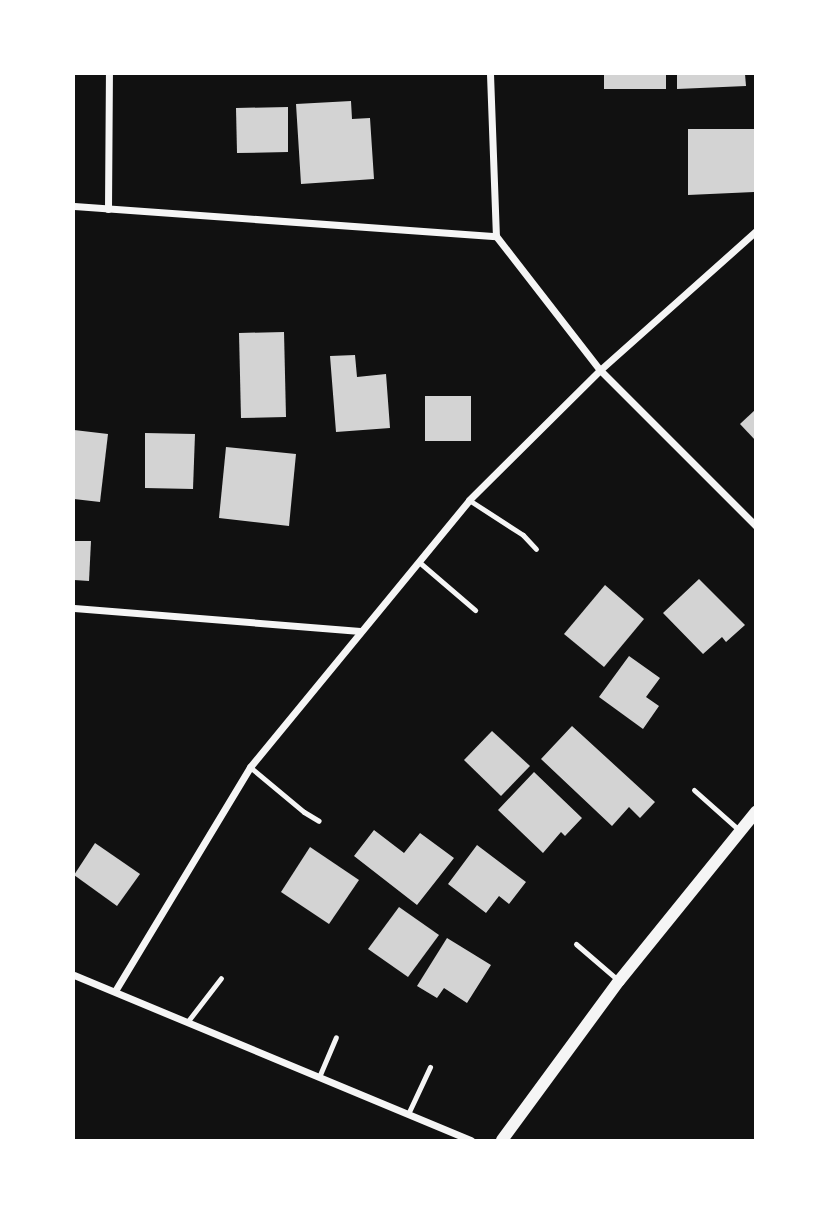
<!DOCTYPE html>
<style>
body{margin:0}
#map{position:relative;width:829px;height:1214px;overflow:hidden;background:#111;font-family:Inter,sans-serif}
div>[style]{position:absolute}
.building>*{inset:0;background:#d3d3d3}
.service>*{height:5px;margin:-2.5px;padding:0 2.5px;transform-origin:2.5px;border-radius:2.5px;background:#f5f5f5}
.minor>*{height:7px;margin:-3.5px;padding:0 3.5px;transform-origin:3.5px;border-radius:3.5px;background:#f5f5f5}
.tertiary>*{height:12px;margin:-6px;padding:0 6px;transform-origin:6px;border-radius:6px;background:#f5f5f5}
span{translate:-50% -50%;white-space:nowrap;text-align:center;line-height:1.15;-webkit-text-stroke:6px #fff;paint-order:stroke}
.frame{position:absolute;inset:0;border:75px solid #fff;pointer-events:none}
</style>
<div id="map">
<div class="building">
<div style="clip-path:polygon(604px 74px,666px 74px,666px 89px,604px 89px)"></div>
<div style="clip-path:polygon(677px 74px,745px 74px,746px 86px,677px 89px)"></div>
<div style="clip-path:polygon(351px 101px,352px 119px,370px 118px,374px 179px,301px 184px,296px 104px)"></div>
<div style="clip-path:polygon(288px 107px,288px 152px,237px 153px,236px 108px)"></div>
<div style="clip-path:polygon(688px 129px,756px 129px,754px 192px,688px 195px)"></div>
<div style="clip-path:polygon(284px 332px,286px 417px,241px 418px,239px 333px)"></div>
<div style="clip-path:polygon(355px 355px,357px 377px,386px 374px,390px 428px,336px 432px,330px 356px)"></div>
<div style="clip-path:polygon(425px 396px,471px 396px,471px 441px,425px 441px)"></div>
<div style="clip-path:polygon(756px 409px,756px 441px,740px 424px)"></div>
<div style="clip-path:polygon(74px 430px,108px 434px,100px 502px,74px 499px)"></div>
<div style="clip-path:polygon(145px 433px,195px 434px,193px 489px,145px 488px)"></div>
<div style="clip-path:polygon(226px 447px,296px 454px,289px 526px,219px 518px)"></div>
<div style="clip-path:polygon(74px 541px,91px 541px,89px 581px,74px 580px)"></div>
<div style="clip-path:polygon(699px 579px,745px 625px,726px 642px,722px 637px,703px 654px,663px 613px)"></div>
<div style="clip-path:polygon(605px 585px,644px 619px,604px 667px,564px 634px)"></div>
<div style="clip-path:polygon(629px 656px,660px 678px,646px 697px,659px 706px,643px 729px,599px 697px)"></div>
<div style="clip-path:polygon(572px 726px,655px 802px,640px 818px,629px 807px,612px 826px,541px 759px)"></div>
<div style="clip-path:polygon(492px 731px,530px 766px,501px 796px,464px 760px)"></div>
<div style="clip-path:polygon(534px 772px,582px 818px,565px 836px,561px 832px,543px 853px,498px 810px)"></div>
<div style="clip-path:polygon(374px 830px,404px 853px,420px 833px,454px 858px,417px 905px,354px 856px)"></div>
<div style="clip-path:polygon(95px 843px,140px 874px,117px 906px,74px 875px)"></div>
<div style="clip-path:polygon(477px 845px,526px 882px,509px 904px,499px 896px,486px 913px,448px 884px)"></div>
<div style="clip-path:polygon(310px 847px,359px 880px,329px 924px,281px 892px)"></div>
<div style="clip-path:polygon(399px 907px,439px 935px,408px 977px,368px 949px)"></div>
<div style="clip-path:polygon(447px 938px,491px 965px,467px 1003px,444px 988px,437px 998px,417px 986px)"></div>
</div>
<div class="service">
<div style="left:469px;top:500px;width:64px;rotate:32.9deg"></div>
<div style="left:523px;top:535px;width:19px;rotate:47deg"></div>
<div style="left:419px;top:562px;width:74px;rotate:40.6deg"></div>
<div style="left:250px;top:767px;width:70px;rotate:39.8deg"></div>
<div style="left:304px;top:812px;width:17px;rotate:31deg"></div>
<div style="left:694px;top:790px;width:60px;rotate:41.6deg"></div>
<div style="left:576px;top:944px;width:57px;rotate:40.7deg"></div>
<div style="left:188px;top:1021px;width:54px;rotate:-52.5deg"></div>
<div style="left:319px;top:1077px;width:43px;rotate:-67deg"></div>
<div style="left:408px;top:1114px;width:52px;rotate:-64.9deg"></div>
</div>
<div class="minor">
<div style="left:490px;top:74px;width:162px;rotate:87.9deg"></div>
<div style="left:496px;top:236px;width:170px;rotate:52.2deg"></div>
<div style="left:600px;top:370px;width:221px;rotate:45deg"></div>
<div style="left:74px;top:206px;width:423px;rotate:4.1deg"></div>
<div style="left:108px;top:209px;width:135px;rotate:-89.6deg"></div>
<div style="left:74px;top:608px;width:287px;rotate:4.6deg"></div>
<div style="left:74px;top:975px;width:430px;rotate:22.6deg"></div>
<div style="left:115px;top:991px;width:262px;rotate:-58.9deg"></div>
<div style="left:250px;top:767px;width:345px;rotate:-50.6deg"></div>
<div style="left:469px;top:500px;width:185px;rotate:-44.8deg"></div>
<div style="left:600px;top:370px;width:209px;rotate:-41.7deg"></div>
</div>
<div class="tertiary">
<div style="left:502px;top:1140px;width:197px;rotate:-53.7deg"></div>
<div style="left:619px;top:981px;width:218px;rotate:-51deg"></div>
</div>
<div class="frame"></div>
</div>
